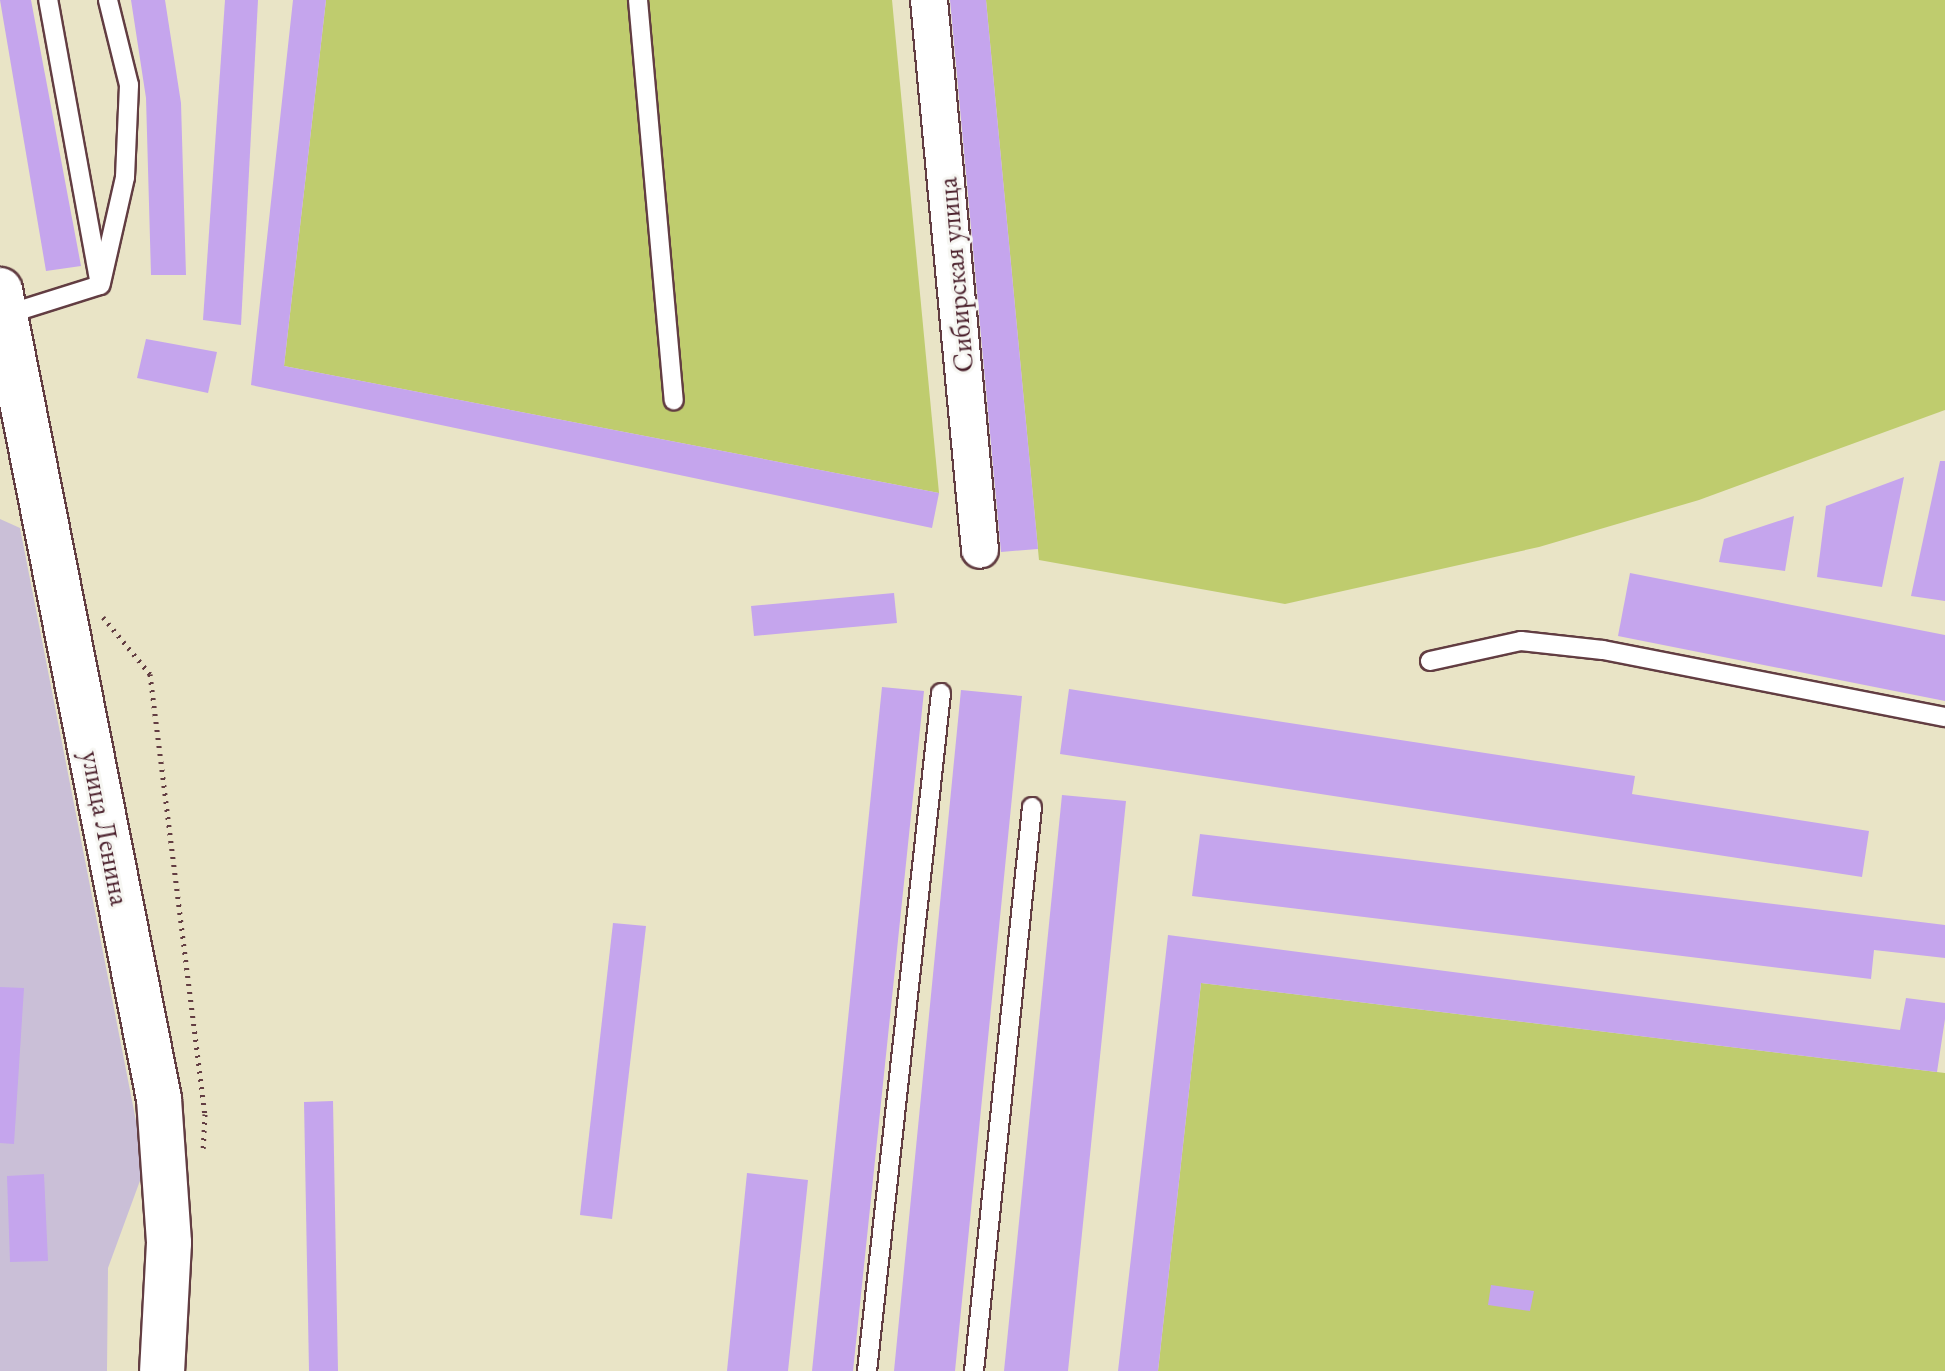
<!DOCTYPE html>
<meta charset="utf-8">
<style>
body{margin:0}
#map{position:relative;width:1945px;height:1371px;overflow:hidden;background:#e9e4c6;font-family:"EB Garamond",serif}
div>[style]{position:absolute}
.industrial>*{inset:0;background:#cabfd7}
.green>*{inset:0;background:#bfcc6e}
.building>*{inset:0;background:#c5a5ed}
.path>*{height:5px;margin-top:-2.5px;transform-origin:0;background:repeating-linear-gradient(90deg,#623d42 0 2px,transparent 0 8px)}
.roads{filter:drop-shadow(2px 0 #623d42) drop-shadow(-2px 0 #623d42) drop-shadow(0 2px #623d42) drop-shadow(0 -2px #623d42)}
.lane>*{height:18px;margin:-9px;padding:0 9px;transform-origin:9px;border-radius:9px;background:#fff}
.street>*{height:36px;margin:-18px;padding:0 18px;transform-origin:18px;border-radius:18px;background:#fff}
.primary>*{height:44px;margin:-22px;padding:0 22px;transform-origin:22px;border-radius:22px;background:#fff}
span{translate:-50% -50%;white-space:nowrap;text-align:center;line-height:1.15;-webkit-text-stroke:6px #f6f6f2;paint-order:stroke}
.street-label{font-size:28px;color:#4a1f2b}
</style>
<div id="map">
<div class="industrial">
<div style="clip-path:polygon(0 519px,20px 528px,145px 1167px,108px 1268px,107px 1371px,0 1371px)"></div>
</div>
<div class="green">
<div style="clip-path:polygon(326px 0,892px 0,939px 493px,284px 366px)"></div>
<div style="clip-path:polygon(986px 0,1945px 0,1945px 410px,1699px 500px,1539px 547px,1285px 604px,1039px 560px)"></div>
<div style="clip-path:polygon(1201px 983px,1945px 1073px,1945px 1371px,1158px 1371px)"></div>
</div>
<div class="building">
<div style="clip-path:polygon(0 0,31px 0,81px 266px,46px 271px)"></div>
<div style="clip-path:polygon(131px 0,165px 0,181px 103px,186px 275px,151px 275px,146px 98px)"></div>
<div style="clip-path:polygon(225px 0,258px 0,241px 325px,203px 320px)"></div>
<div style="clip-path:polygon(293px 0,326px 0,284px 366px,939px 493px,932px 528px,251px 385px)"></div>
<div style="clip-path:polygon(950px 0,986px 0,1038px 549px,1001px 552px)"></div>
<div style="clip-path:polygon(146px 339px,217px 352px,208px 393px,137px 378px)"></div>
<div style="clip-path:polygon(1940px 461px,1945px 461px,1945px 601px,1911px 596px)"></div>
<div style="clip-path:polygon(1904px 477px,1882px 587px,1817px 577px,1826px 506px)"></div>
<div style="clip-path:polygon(1794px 516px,1785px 571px,1719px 562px,1724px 539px)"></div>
<div style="clip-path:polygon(1630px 573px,1945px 635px,1945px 701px,1618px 636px)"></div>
<div style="clip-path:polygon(894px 593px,897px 623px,754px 636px,751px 606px)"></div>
<div style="clip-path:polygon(882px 687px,924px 691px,853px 1371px,812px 1371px)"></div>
<div style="clip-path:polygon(1069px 689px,1635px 776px,1632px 794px,1869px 831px,1862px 877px,1060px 754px)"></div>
<div style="clip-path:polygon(961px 690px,1022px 696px,955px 1371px,894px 1371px)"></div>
<div style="clip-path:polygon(1062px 795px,1126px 801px,1068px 1371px,1004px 1371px)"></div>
<div style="clip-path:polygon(1200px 834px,1945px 925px,1945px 958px,1874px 950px,1871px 979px,1192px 896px)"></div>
<div style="clip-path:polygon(613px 923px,646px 926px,612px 1219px,580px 1215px)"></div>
<div style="clip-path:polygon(1168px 935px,1900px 1030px,1906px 998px,1945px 1003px,1945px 1019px,1937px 1072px,1201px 983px,1158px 1371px,1118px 1371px)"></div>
<div style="clip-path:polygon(0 987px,24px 988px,14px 1144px,0 1143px)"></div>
<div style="clip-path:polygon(333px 1101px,338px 1371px,309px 1371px,304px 1102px)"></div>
<div style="clip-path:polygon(747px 1173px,808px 1180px,788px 1371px,727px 1371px)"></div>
<div style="clip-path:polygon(44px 1174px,48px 1261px,10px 1262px,7px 1176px)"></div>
<div style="clip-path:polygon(1491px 1285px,1534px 1291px,1530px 1311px,1488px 1305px)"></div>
</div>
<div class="path">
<div style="left:103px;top:617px;width:74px;rotate:50.5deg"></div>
<div style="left:150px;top:674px;width:443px;rotate:82.9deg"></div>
<div style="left:205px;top:1114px;width:36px;rotate:93deg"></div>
</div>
<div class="roads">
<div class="lane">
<div style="left:638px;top:0;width:402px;rotate:84.9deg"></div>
<div style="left:101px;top:283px;width:109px;rotate:-77.2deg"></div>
<div style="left:125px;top:177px;width:92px;rotate:-87.5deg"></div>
<div style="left:129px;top:85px;width:88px;rotate:-103.9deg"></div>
<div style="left:5px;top:315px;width:100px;rotate:-17.5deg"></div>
<div style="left:100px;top:285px;width:290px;rotate:-100.3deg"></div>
<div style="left:1430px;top:661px;width:93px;rotate:-12.4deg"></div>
<div style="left:1521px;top:641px;width:82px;rotate:6.3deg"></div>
<div style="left:1603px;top:650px;width:349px;rotate:11.1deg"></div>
<div style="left:867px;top:1371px;width:682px;rotate:-83.77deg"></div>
<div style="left:974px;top:1371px;width:567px;rotate:-84.13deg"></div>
</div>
<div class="street">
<div style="left:929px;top:0;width:552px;rotate:84.7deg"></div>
</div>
<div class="primary">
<div style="left:0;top:290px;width:824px;rotate:78.88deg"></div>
<div style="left:159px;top:1099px;width:144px;rotate:86deg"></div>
<div style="left:169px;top:1243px;width:128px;rotate:93.1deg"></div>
</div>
</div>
<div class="street-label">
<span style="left:955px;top:275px;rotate:-95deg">Сибирская улица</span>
<span style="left:106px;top:828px;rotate:79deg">улица Ленина</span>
</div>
</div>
